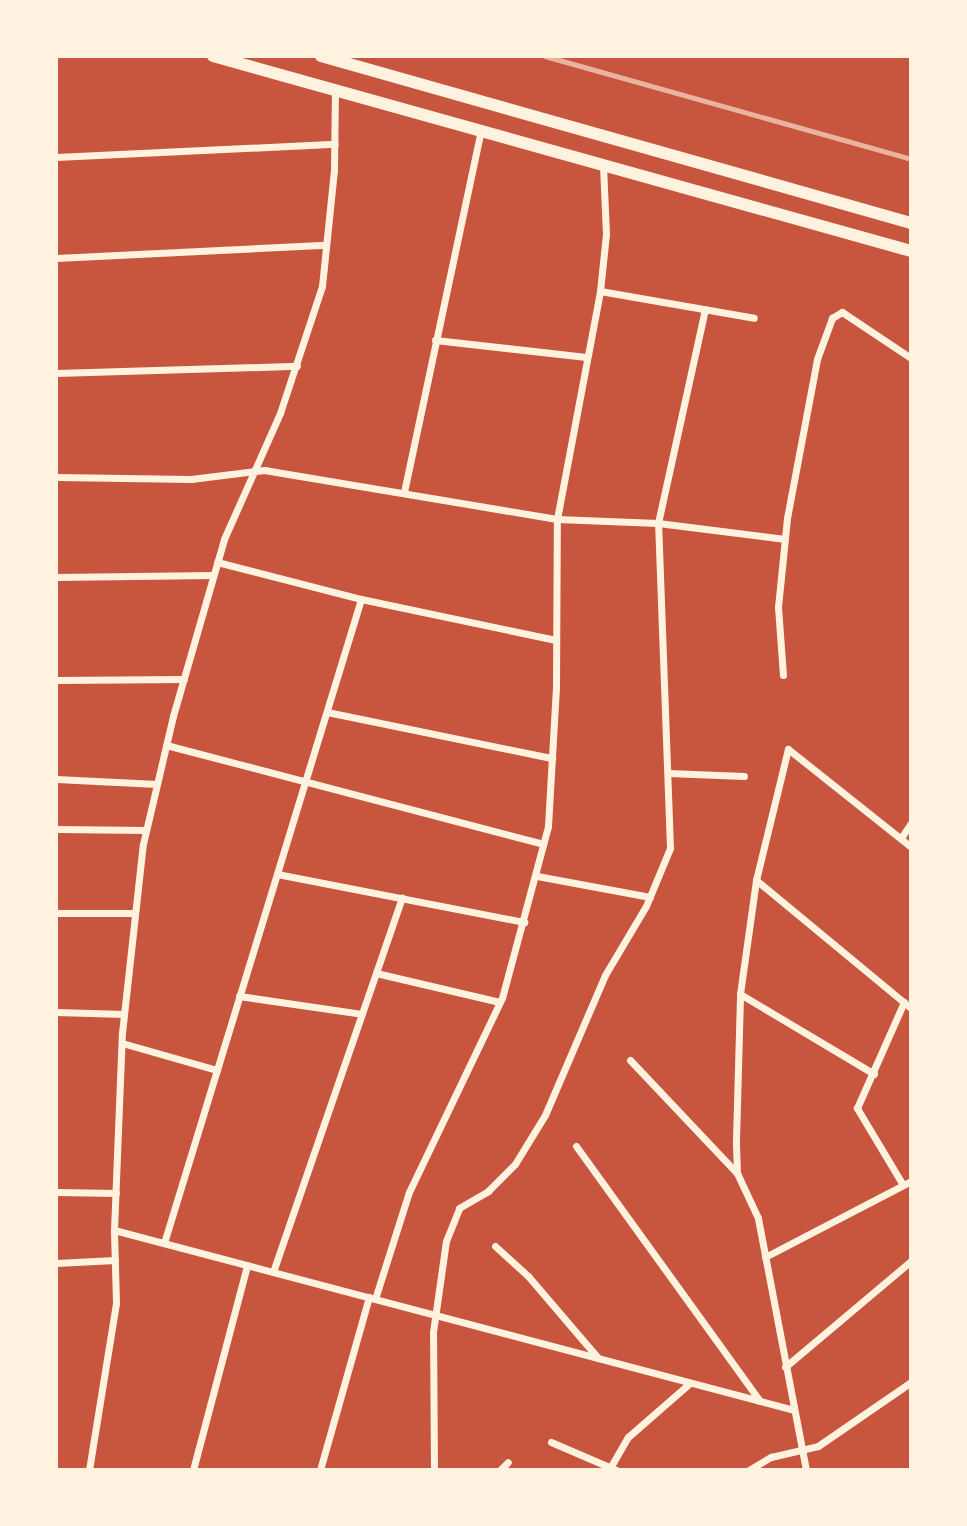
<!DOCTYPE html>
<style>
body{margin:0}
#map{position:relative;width:967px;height:1526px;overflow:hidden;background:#c8553d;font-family:Manrope,sans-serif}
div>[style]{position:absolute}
.minor>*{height:7px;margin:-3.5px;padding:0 3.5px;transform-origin:3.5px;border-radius:3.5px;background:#fff3e0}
.secondary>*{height:12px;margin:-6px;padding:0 6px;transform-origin:6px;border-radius:6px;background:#fff3e0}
.rail>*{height:4.5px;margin:-2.25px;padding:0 2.25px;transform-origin:2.25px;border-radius:2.25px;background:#e9b49f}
span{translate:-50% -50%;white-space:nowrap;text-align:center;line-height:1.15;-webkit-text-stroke:7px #fff3e0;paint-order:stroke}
.frame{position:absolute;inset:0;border:58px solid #fff3e0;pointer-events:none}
</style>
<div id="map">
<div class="minor">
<div style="left:56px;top:157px;width:279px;rotate:-2.7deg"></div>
<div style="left:56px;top:258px;width:270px;rotate:-2.8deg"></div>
<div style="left:600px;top:291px;width:156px;rotate:9.9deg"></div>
<div style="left:435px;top:340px;width:152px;rotate:6.4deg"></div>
<div style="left:56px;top:373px;width:241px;rotate:-1.7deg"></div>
<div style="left:56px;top:477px;width:135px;rotate:0.8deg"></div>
<div style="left:191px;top:479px;width:74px;rotate:-7deg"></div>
<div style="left:264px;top:470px;width:297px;rotate:9.5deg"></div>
<div style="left:557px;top:519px;width:101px;rotate:2.3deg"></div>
<div style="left:658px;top:523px;width:128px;rotate:7.2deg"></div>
<div style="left:404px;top:492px;width:371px;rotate:-78deg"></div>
<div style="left:217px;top:562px;width:149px;rotate:14.4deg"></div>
<div style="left:361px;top:599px;width:199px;rotate:11.9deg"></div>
<div style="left:56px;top:577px;width:157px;rotate:-0.7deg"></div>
<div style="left:783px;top:675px;width:68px;rotate:-94.2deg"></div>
<div style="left:778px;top:607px;width:89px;rotate:-84.2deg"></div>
<div style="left:787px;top:518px;width:162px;rotate:-79.3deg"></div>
<div style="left:817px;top:359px;width:44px;rotate:-69.9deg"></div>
<div style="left:832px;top:318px;width:12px;rotate:-31deg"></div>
<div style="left:842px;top:312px;width:83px;rotate:33.7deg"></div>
<div style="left:56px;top:680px;width:128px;rotate:-0.4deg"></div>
<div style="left:327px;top:712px;width:230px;rotate:11.6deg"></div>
<div style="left:166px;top:745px;width:390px;rotate:14.7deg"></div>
<div style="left:668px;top:773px;width:76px;rotate:2.3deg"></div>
<div style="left:56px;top:779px;width:101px;rotate:2.8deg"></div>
<div style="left:56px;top:829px;width:90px;rotate:0.6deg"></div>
<div style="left:901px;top:838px;width:18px;rotate:-56deg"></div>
<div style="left:277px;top:874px;width:252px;rotate:11deg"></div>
<div style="left:537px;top:876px;width:115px;rotate:10.5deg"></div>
<div style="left:756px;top:880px;width:201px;rotate:39.6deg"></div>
<div style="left:56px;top:913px;width:79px"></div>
<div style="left:376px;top:973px;width:127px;rotate:13.2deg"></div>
<div style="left:740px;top:994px;width:156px;rotate:30.8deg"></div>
<div style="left:239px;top:996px;width:124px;rotate:8.3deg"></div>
<div style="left:56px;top:1012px;width:68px;rotate:1.7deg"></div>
<div style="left:122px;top:1043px;width:99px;rotate:15.9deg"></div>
<div style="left:630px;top:1060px;width:156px;rotate:46.6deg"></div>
<div style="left:576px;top:1146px;width:314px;rotate:54.2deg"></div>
<div style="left:903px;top:1185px;width:90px;rotate:-120.9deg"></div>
<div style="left:857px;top:1108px;width:116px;rotate:-66.1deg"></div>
<div style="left:56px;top:1192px;width:60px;rotate:1deg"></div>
<div style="left:114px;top:1230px;width:703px;rotate:14.83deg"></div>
<div style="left:164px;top:1243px;width:673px;rotate:-72.99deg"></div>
<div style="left:495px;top:1246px;width:45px;rotate:42.3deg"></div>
<div style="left:528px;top:1276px;width:108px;rotate:49.5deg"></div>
<div style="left:765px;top:1257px;width:165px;rotate:-27.5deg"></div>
<div style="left:56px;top:1263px;width:59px;rotate:-2.9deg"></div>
<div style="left:273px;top:1272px;width:396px;rotate:-71deg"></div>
<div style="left:375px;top:1299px;width:112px;rotate:-72.4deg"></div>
<div style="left:409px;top:1192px;width:215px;rotate:-64.4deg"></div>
<div style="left:502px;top:998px;width:178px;rotate:-75deg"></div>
<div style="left:548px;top:826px;width:139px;rotate:-86.7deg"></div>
<div style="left:556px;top:687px;width:168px;rotate:-89.7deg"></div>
<div style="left:557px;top:519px;width:232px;rotate:-79.3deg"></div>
<div style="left:600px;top:291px;width:57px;rotate:-84deg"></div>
<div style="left:606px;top:234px;width:70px;rotate:-92.5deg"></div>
<div style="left:785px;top:1367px;width:165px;rotate:-40.1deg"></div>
<div style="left:551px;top:1442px;width:71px;rotate:23.3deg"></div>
<div style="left:610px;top:1468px;width:36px;rotate:-60deg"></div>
<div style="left:628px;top:1437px;width:82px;rotate:-41.1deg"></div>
<div style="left:89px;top:1470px;width:169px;rotate:-80.8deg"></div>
<div style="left:116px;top:1303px;width:73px;rotate:-91.6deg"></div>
<div style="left:114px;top:1230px;width:197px;rotate:-87.7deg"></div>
<div style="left:122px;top:1033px;width:190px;rotate:-83.7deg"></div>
<div style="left:143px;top:844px;width:131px;rotate:-76.8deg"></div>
<div style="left:173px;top:716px;width:184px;rotate:-73.9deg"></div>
<div style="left:224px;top:539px;width:138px;rotate:-66deg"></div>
<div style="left:280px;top:413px;width:134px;rotate:-71.7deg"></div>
<div style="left:322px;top:286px;width:117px;rotate:-84.1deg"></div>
<div style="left:334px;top:170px;width:82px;rotate:-89.3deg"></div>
<div style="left:193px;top:1470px;width:212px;rotate:-75.2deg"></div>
<div style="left:320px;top:1470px;width:180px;rotate:-74.2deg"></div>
<div style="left:434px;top:1470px;width:138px;rotate:-90.4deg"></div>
<div style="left:433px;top:1332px;width:92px;rotate:-81.9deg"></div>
<div style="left:446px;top:1241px;width:35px;rotate:-68deg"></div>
<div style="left:459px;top:1208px;width:34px;rotate:-30deg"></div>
<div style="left:488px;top:1191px;width:38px;rotate:-45deg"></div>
<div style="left:515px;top:1164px;width:57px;rotate:-58.5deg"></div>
<div style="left:545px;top:1115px;width:152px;rotate:-66.8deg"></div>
<div style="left:605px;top:975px;width:80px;rotate:-59.3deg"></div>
<div style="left:646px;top:906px;width:63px;rotate:-67.5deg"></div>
<div style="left:670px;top:848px;width:325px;rotate:-92.1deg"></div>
<div style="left:658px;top:523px;width:219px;rotate:-77.6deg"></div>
<div style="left:500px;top:1470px;width:11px;rotate:-45deg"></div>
<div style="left:749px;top:1470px;width:26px;rotate:-31deg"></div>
<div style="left:771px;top:1457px;width:48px;rotate:-13.2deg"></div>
<div style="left:818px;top:1446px;width:113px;rotate:-34.5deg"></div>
<div style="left:806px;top:1470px;width:257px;rotate:-100.8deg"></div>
<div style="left:758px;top:1218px;width:50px;rotate:-115deg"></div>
<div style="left:737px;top:1173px;width:33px;rotate:-92deg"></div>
<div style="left:736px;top:1140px;width:146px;rotate:-88.4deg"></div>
<div style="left:740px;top:994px;width:115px;rotate:-82deg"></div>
<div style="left:756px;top:880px;width:135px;rotate:-76.3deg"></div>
<div style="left:788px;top:749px;width:157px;rotate:38.5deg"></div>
</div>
<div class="secondary">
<div style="left:213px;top:56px;width:725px;rotate:15.61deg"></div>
<div style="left:321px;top:56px;width:613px;rotate:15.8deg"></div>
</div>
<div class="rail">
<div style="left:545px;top:56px;width:380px;rotate:15.7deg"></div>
</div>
<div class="frame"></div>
</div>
